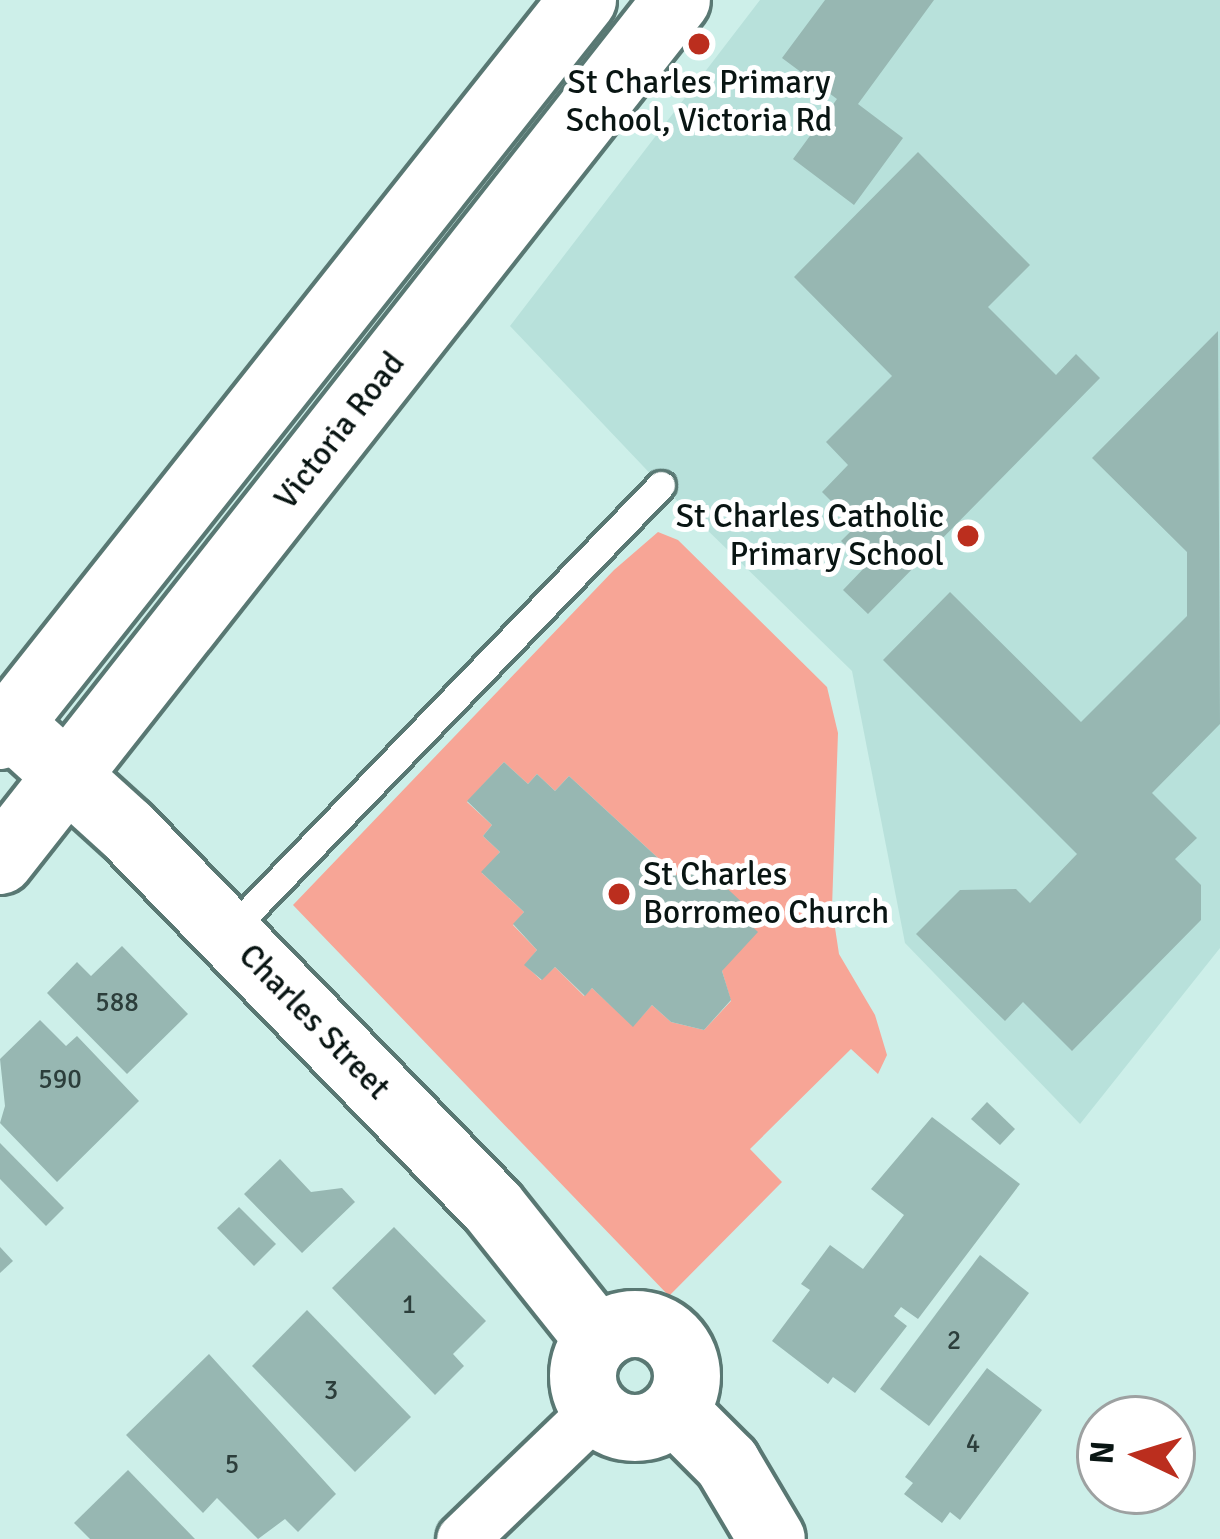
<!DOCTYPE html>
<style>
body{margin:0}
#map{position:relative;width:1220px;height:1539px;overflow:hidden;background:#cdefe9;font-family:Signika,sans-serif}
div>[style]{position:absolute}
.built>*{inset:0;background:#b8e1db}
.green>*{inset:0;background:#f7a596}
.building>*{inset:0;background:#97b7b2}
.roads{filter:drop-shadow(3px 0 #597873) drop-shadow(-3px 0 #597873) drop-shadow(0 3px #597873) drop-shadow(0 -3px #597873)}
.service>*{height:27px;margin:-13.5px;padding:0 13.5px;transform-origin:13.5px;border-radius:13.5px;background:#fff}
.minor>*{height:51px;margin:-25.5px;padding:0 25.5px;transform-origin:25.5px;border-radius:25.5px;background:#fff}
.tertiary>*{height:66px;margin:-33px;padding:0 33px;transform-origin:33px;border-radius:33px;background:#fff}
.tertiary>.ring{margin:-33px;padding:0;box-sizing:content-box;background:none;border:66px solid #fff;border-radius:50%}
.trunk>*{height:66px;margin:-33px;padding:0 33px;transform-origin:33px;border-radius:33px;background:#fff}
.dots>*{width:33px;height:33px;translate:-50% -50%;box-sizing:border-box;border:6px solid #fff;border-radius:50%}
span{translate:-50% -50%;white-space:nowrap;text-align:center;line-height:1.15;-webkit-text-stroke:10px #fff;paint-order:stroke}
.number-label{font-size:27px;color:#2c3e3b}
.number-label span{-webkit-text-stroke-width:0}
.poi-label{font-size:33px;color:#091513}
.right{translate:-100% -50%;text-align:right}
.left{translate:0 -50%;text-align:left}
.street-label{font-size:33px;color:#091513}
.north{position:absolute;left:1076px;top:1395px;width:120px;height:120px;box-sizing:border-box;background:#fff;border:3px solid #9da1a1;border-radius:50%;rotate:274deg;font-size:33px;font-weight:700;line-height:48px;text-align:center;color:#091513}
.north::after{content:'';display:block;margin:auto;width:42px;height:54px;background:#bb2e1e;clip-path:polygon(50% 0,100% 100%,50% 72%,0 100%)}
</style>
<div id="map">
<div class="built">
<div style="clip-path:polygon(760px 0,1220px 0,1220px 948px,1080px 1124px,905px 943px,852px 671px,661px 485px,510px 326px)"></div>
</div>
<div class="green">
<div style="clip-path:polygon(evenodd,658px 532px,678px 540px,827px 687px,838px 733px,832px 908px,839px 954px,875px 1015px,887px 1055px,878px 1074px,851px 1049px,750px 1149px,782px 1182px,669px 1296px,293px 905px,614px 570px,658px 532px,504px 762px,528px 784px,537px 774px,555px 791px,569px 776px,684px 882px,701px 864px,740px 915px,722px 971px,731px 1001px,704px 1030px,671px 1022px,652px 1005px,633px 1026px,592px 988px,584px 996px,555px 967px,541px 980px,525px 965px,537px 950px,513px 925px,524px 912px,482px 873px,500px 852px,483px 836px,492px 825px,467px 802px,504px 762px)"></div>
</div>
<div class="building">
<div style="clip-path:polygon(825px 0,934px 0,858px 104px,903px 138px,854px 205px,793px 159px,837px 99px,782px 58px)"></div>
<div style="clip-path:polygon(918px 152px,1030px 265px,988px 307px,1056px 375px,1076px 354px,1100px 378px,868px 614px,843px 590px,866px 566px,841px 541px,856px 526px,822px 492px,848px 465px,826px 442px,892px 376px,794px 277px)"></div>
<div style="clip-path:polygon(1218px 331px,1220px 724px,1152px 793px,1197px 838px,1175px 859px,1201px 885px,1201px 920px,1072px 1051px,1023px 1002px,1005px 1021px,916px 934px,960px 890px,1016px 889px,1030px 903px,1077px 854px,883px 660px,950px 592px,1081px 722px,1187px 616px,1187px 552px,1092px 458px)"></div>
<div style="clip-path:polygon(504px 762px,528px 784px,537px 774px,555px 791px,569px 776px,684px 882px,701px 864px,747px 907px,740px 915px,758px 932px,722px 971px,731px 1000px,704px 1030px,671px 1022px,652px 1005px,633px 1027px,592px 988px,585px 996px,555px 967px,542px 980px,524px 965px,537px 950px,513px 924px,524px 912px,481px 872px,500px 852px,483px 836px,492px 825px,467px 801px)"></div>
<div style="clip-path:polygon(122px 946px,188px 1014px,127px 1074px,47px 993px,77px 962px,91px 976px)"></div>
<div style="clip-path:polygon(40px 1020px,66px 1046px,77px 1036px,139px 1101px,57px 1182px,0 1123px,5px 1106px,0 1059px)"></div>
<div style="clip-path:polygon(987px 1102px,1015px 1129px,1000px 1145px,971px 1119px)"></div>
<div style="clip-path:polygon(932px 1117px,1020px 1184px,918px 1319px,901px 1307px,894px 1316px,907px 1326px,855px 1393px,833px 1377px,828px 1384px,772px 1341px,810px 1290px,801px 1284px,830px 1245px,863px 1269px,904px 1215px,871px 1189px)"></div>
<div style="clip-path:polygon(0 1143px,64px 1208px,46px 1226px,0 1179px)"></div>
<div style="clip-path:polygon(280px 1159px,311px 1192px,342px 1188px,355px 1202px,302px 1253px,244px 1194px)"></div>
<div style="clip-path:polygon(239px 1207px,276px 1244px,254px 1266px,217px 1228px)"></div>
<div style="clip-path:polygon(394px 1227px,486px 1321px,453px 1354px,464px 1366px,435px 1395px,332px 1288px)"></div>
<div style="clip-path:polygon(0 1247px,13px 1261px,0 1273px)"></div>
<div style="clip-path:polygon(980px 1255px,1029px 1293px,929px 1426px,880px 1389px)"></div>
<div style="clip-path:polygon(307px 1310px,411px 1417px,355px 1472px,252px 1366px)"></div>
<div style="clip-path:polygon(209px 1354px,336px 1494px,298px 1532px,285px 1519px,258px 1539px,217px 1498px,203px 1513px,126px 1435px)"></div>
<div style="clip-path:polygon(987px 1368px,1042px 1410px,960px 1520px,950px 1512px,942px 1523px,904px 1494px,913px 1483px,905px 1477px)"></div>
<div style="clip-path:polygon(128px 1470px,195px 1539px,90px 1539px,74px 1523px)"></div>
</div>
<div class="roads">
<div class="service">
<div style="left:228px;top:933px;width:623px;rotate:-45.98deg"></div>
</div>
<div class="minor">
<div style="left:462px;top:1539px;width:186px;rotate:-43.9deg"></div>
</div>
<div class="tertiary">
<div style="left:10px;top:724px;width:156px;rotate:42.2deg"></div>
<div style="left:126px;top:829px;width:527px;rotate:45.85deg"></div>
<div style="left:493px;top:1207px;width:169px;rotate:51.5deg"></div>
<div class="ring" style="left:583px;top:1324px;width:38px;height:38px"></div>
<div style="left:675px;top:1411px;width:74px;rotate:45deg"></div>
<div style="left:727px;top:1463px;width:88px;rotate:59.4deg"></div>
</div>
<div class="trunk">
<div style="left:0;top:736px;width:939px;rotate:-51.62deg"></div>
<div style="left:0;top:861px;width:1095px;rotate:-51.82deg"></div>
</div>
</div>
<div class="dots">
<div style="left:699px;top:44px;background:#bb2e1e"></div>
<div style="left:968px;top:536px;background:#bb2e1e"></div>
<div style="left:619px;top:894px;background:#bb2e1e"></div>
</div>
<div class="number-label">
<span style="left:117px;top:1003px">588</span>
<span style="left:60px;top:1080px">590</span>
<span style="left:409px;top:1305px">1</span>
<span style="left:954px;top:1341px">2</span>
<span style="left:331px;top:1391px">3</span>
<span style="left:973px;top:1444px">4</span>
<span style="left:232px;top:1465px">5</span>
</div>
<div class="poi-label">
<span style="left:699px;top:102px">St Charles Primary<br>School, Victoria Rd</span>
<span class="right" style="left:944px;top:536px">St Charles Catholic<br>Primary School</span>
<span class="left" style="left:643px;top:894px">St Charles<br>Borromeo Church</span>
</div>
<div class="street-label">
<span style="left:340px;top:431px;rotate:-52deg">Victoria Road</span>
<span style="left:314px;top:1022px;rotate:46deg">Charles Street</span>
</div>
<div class="north">N</div>
</div>
